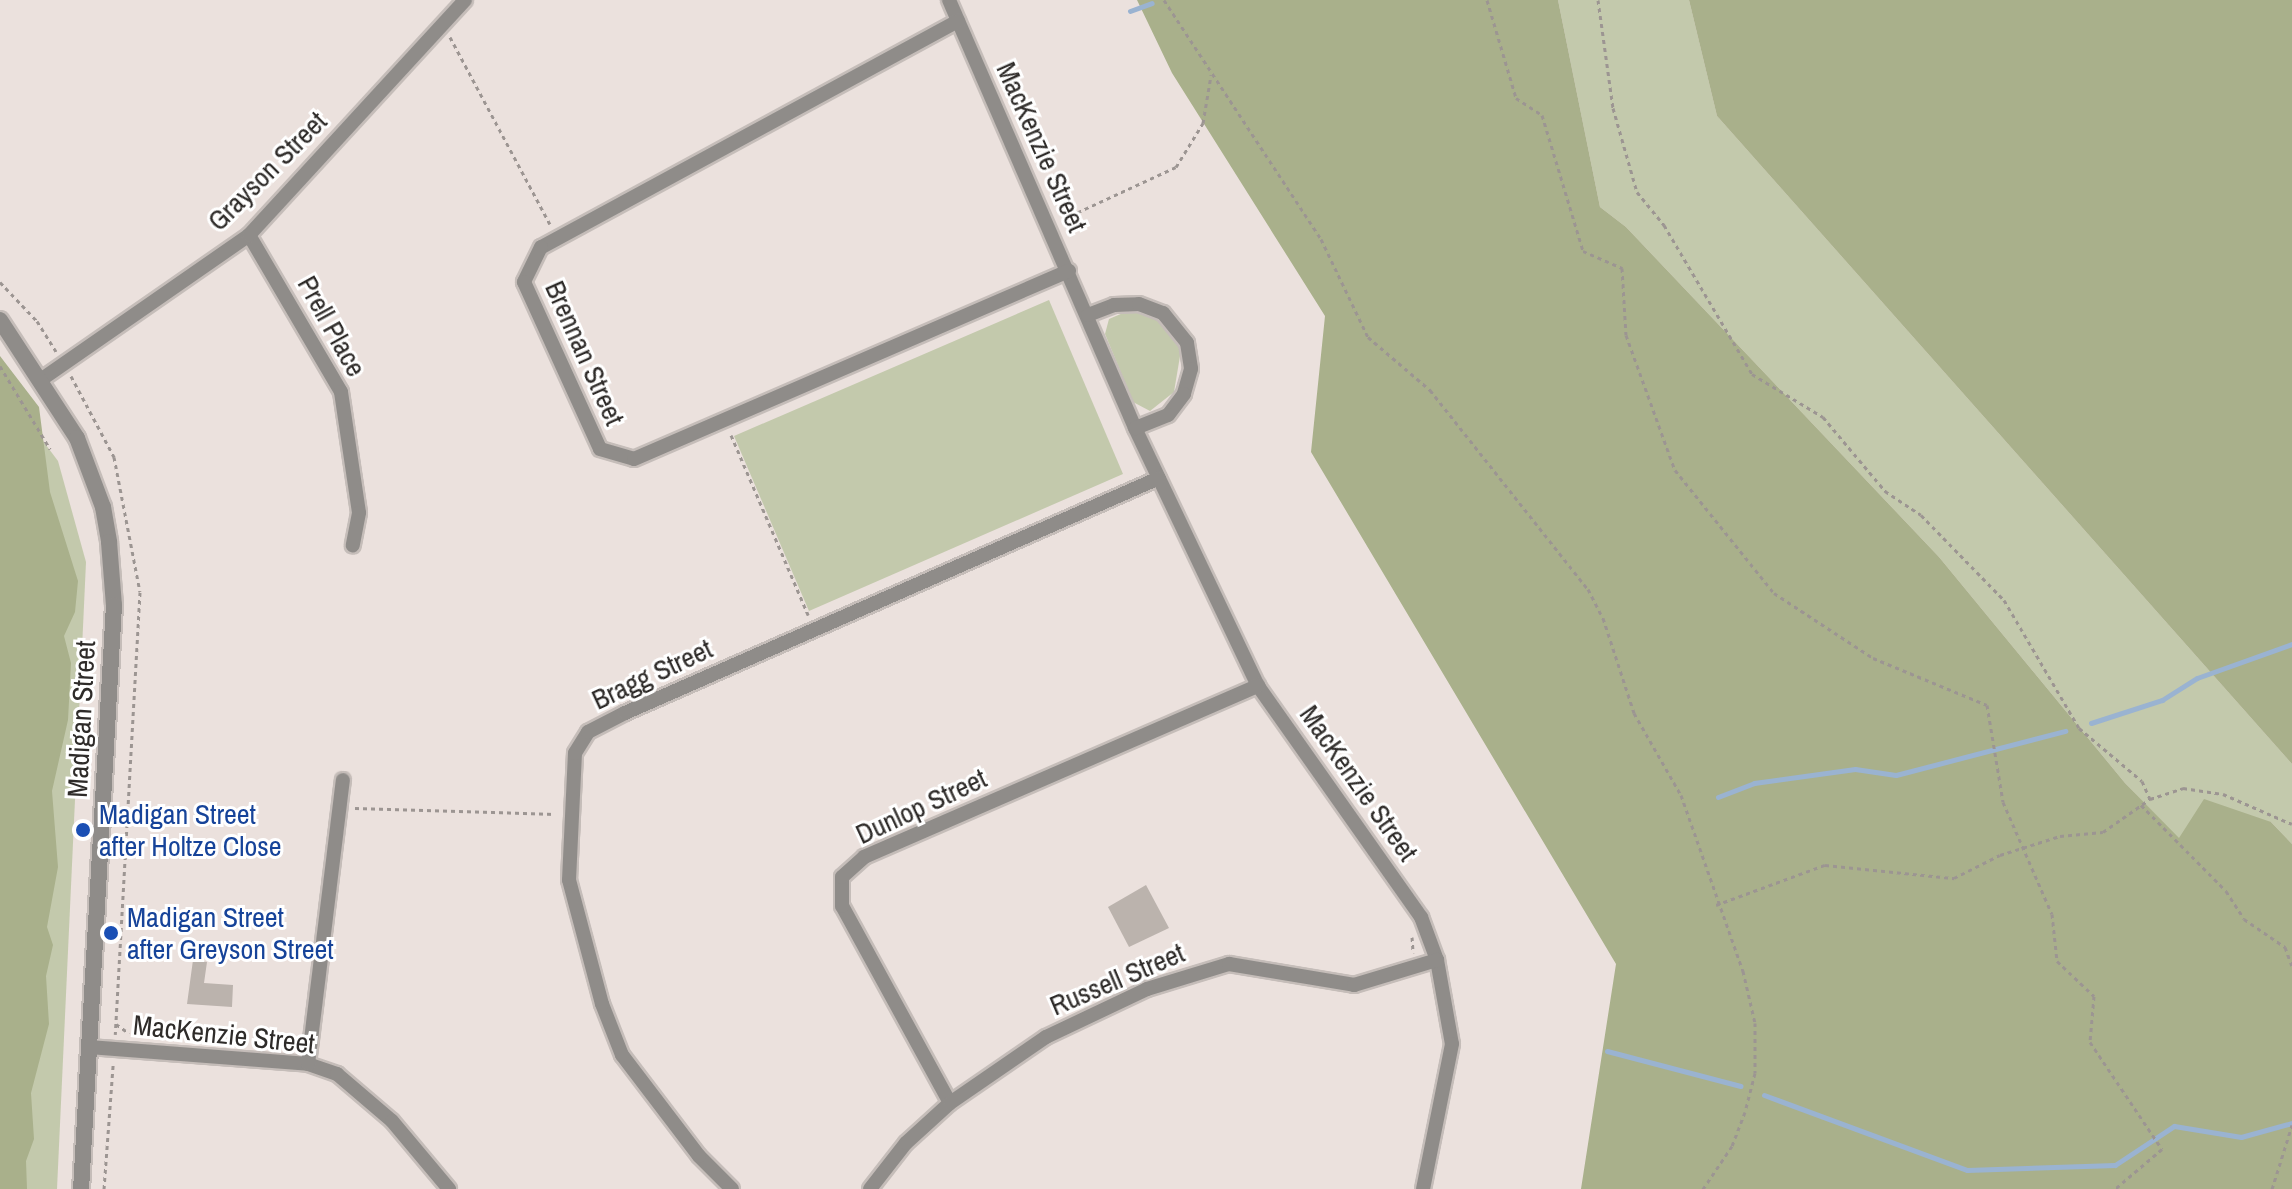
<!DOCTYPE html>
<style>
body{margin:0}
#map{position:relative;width:2292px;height:1189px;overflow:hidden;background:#ebe1dd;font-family:"Archivo Narrow",sans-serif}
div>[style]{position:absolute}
.green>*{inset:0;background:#c3c9ac}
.forest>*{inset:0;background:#a9b08b}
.stream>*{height:5px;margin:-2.5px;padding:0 2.5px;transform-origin:2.5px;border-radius:2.5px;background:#9ab3d1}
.building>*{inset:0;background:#bbb3ad}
.path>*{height:3px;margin-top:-1.5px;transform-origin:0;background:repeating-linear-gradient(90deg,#9c9592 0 4px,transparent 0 8px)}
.roads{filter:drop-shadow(2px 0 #c5bdb9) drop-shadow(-2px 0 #c5bdb9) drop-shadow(0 2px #c5bdb9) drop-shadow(0 -2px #c5bdb9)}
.minor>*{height:14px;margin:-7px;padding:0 7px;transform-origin:7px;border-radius:7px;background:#8f8c89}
.tertiary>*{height:16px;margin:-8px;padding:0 8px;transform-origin:8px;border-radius:8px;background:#8f8c89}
.dots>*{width:22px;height:22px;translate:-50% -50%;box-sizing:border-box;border:4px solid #fff;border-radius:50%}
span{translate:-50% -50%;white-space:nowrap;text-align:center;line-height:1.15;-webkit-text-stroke:6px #fff;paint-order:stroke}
.street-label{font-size:28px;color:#2e2b29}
.transit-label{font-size:28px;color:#164399}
.left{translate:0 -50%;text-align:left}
</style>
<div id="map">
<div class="green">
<div style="clip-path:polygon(1558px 0,1689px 0,1717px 116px,2292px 764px,2292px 844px,2271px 822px,2179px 839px,2125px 783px,1939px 557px,1626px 227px,1600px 207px)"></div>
<div style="clip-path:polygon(1049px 300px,1123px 474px,809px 611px,734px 436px)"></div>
<div style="clip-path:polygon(1130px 310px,1159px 319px,1181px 350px,1174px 392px,1150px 411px,1133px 402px,1105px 334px,1109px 319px)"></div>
<div style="clip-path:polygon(0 384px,58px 461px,86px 562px,57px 1189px,0 1189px)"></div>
</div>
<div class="forest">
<div style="clip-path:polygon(1137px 0,1558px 0,1600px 207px,1626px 227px,1939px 557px,2125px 783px,2179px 838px,2204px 799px,2271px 822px,2292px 844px,2292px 1189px,1581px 1189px,1616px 964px,1311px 452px,1325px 316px,1172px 73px)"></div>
<div style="clip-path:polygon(1689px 0,2292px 0,2292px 764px,1717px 116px)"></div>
<div style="clip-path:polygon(0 356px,39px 407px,50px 492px,78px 581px,75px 612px,64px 636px,71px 663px,68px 720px,52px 791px,58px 867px,47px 927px,53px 945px,46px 976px,49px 1024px,31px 1093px,34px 1139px,26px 1161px,27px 1189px,0 1189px)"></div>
</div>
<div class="stream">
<div style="left:1130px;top:11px;width:23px;rotate:-20deg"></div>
<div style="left:2091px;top:723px;width:75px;rotate:-17.9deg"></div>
<div style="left:2162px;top:700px;width:41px;rotate:-32.2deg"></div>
<div style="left:2197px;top:678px;width:101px;rotate:-19.7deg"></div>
<div style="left:1718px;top:797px;width:39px;rotate:-21deg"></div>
<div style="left:1754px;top:783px;width:102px;rotate:-7.9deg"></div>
<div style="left:1855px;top:769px;width:41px;rotate:8.3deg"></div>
<div style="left:1896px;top:775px;width:175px;rotate:-14.6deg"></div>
<div style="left:1607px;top:1051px;width:138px;rotate:14.7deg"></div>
<div style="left:1764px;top:1095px;width:216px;rotate:20.3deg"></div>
<div style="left:1967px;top:1170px;width:148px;rotate:-1.9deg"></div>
<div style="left:2115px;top:1165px;width:71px;rotate:-33.5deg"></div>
<div style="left:2174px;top:1126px;width:68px;rotate:9.3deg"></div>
<div style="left:2241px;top:1137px;width:53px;rotate:-15.4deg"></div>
</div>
<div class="building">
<div style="clip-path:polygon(1146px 885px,1169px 928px,1129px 947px,1108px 907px)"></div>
<div style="clip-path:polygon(193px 960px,207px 962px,204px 983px,233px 985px,232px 1007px,187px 1004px)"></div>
</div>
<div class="path">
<div style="left:1164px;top:0;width:286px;rotate:56.7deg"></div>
<div style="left:1321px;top:239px;width:109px;rotate:64.4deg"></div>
<div style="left:1368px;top:337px;width:82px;rotate:40.5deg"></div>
<div style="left:1430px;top:390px;width:254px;rotate:51.6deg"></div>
<div style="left:1588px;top:589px;width:33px;rotate:63deg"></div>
<div style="left:1603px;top:618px;width:100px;rotate:71.9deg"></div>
<div style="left:1634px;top:713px;width:95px;rotate:60.2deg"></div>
<div style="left:1681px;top:795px;width:187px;rotate:70.6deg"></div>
<div style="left:1743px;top:971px;width:53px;rotate:77deg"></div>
<div style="left:1755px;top:1023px;width:50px;rotate:90deg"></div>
<div style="left:1755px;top:1073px;width:40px;rotate:104.4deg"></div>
<div style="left:1745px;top:1112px;width:36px;rotate:111deg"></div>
<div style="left:1732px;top:1146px;width:52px;rotate:124deg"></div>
<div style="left:1487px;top:0;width:102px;rotate:73.5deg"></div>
<div style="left:1516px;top:98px;width:31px;rotate:33deg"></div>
<div style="left:1542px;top:115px;width:142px;rotate:73.2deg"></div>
<div style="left:1583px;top:251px;width:43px;rotate:23.6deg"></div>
<div style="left:1622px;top:268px;width:67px;rotate:86.6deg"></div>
<div style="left:1626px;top:335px;width:144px;rotate:70.1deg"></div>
<div style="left:1675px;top:470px;width:158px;rotate:51.2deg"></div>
<div style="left:1774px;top:593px;width:118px;rotate:33.3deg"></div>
<div style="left:1873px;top:658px;width:123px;rotate:22.4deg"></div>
<div style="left:1987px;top:705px;width:98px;rotate:80.6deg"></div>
<div style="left:2003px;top:802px;width:122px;rotate:66.4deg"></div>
<div style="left:2052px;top:914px;width:47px;rotate:83.9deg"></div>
<div style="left:2057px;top:961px;width:51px;rotate:43.4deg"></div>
<div style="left:2094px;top:996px;width:46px;rotate:95deg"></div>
<div style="left:2090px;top:1042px;width:129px;rotate:56.1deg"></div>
<div style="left:2162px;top:1149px;width:62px;rotate:139.6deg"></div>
<div style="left:1598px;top:0;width:109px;rotate:82.1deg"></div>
<div style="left:1613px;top:108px;width:87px;rotate:74.1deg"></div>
<div style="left:1637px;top:192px;width:43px;rotate:50.7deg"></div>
<div style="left:1664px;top:225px;width:173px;rotate:59.4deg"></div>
<div style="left:1752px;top:374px;width:83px;rotate:31.2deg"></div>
<div style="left:1823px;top:417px;width:97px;rotate:50deg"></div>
<div style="left:1885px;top:491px;width:43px;rotate:33.7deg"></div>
<div style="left:1921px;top:515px;width:119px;rotate:45.7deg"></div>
<div style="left:2004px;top:600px;width:148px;rotate:59.6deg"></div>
<div style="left:2079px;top:728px;width:82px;rotate:40.1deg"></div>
<div style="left:2142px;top:781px;width:20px;rotate:66deg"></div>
<div style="left:450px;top:37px;width:212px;rotate:61.9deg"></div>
<div style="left:1063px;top:219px;width:124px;rotate:-24.7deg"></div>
<div style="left:1176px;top:167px;width:52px;rotate:-58.5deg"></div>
<div style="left:1203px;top:123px;width:49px;rotate:-80.5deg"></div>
<div style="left:0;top:282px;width:54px;rotate:46.5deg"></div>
<div style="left:37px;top:321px;width:36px;rotate:58deg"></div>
<div style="left:0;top:366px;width:97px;rotate:58.9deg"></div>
<div style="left:71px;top:376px;width:92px;rotate:62deg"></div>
<div style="left:114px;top:457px;width:137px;rotate:79.1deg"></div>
<div style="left:140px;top:592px;width:443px;rotate:93.2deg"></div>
<div style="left:731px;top:435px;width:196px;rotate:66.8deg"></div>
<div style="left:2141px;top:805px;width:121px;rotate:45.3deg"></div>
<div style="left:2226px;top:891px;width:33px;rotate:57deg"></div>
<div style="left:2244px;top:919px;width:50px;rotate:34.3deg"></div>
<div style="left:2285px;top:947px;width:20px;rotate:70deg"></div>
<div style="left:355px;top:808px;width:200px;rotate:1.7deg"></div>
<div style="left:1716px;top:905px;width:116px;rotate:-20.2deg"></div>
<div style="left:1825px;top:865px;width:130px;rotate:5.8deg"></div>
<div style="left:1954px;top:878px;width:51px;rotate:-26.6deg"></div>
<div style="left:2000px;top:855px;width:63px;rotate:-17.6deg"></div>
<div style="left:2060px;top:836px;width:43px;rotate:-5.3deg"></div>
<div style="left:2103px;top:832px;width:57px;rotate:-35.1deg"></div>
<div style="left:2150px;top:799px;width:35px;rotate:-18deg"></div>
<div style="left:2183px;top:788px;width:40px;rotate:8.5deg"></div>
<div style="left:2223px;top:794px;width:75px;rotate:23.5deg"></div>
<div style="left:1412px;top:937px;width:16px;rotate:86deg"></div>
<div style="left:116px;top:1024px;width:16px;rotate:35deg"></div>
<div style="left:104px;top:1189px;width:124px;rotate:-85.8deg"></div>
<div style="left:2272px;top:1189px;width:67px;rotate:-72.6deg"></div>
</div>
<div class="roads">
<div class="minor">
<div style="left:949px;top:0;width:467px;rotate:66.5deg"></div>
<div style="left:1135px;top:428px;width:286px;rotate:64.5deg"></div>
<div style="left:1258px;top:686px;width:283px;rotate:54.8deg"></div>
<div style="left:1421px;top:917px;width:46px;rotate:69.6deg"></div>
<div style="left:1437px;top:960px;width:85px;rotate:79.9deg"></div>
<div style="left:1452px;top:1044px;width:148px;rotate:101.3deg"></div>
<div style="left:958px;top:21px;width:474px;rotate:151.5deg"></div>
<div style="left:541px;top:247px;width:39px;rotate:116deg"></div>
<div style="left:524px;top:282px;width:183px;rotate:65.5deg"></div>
<div style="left:600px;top:449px;width:35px;rotate:16deg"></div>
<div style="left:634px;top:459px;width:474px;rotate:-23.4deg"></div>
<div style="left:249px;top:235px;width:182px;rotate:59.6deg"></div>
<div style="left:341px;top:392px;width:122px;rotate:81.5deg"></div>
<div style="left:359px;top:513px;width:33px;rotate:101deg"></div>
<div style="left:1088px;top:315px;width:28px;rotate:-21deg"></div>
<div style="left:1114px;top:305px;width:25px;rotate:-2deg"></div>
<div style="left:1139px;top:304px;width:26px;rotate:21deg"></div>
<div style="left:1163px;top:313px;width:38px;rotate:51deg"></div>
<div style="left:1187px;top:343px;width:26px;rotate:81deg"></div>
<div style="left:1191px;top:369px;width:26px;rotate:106deg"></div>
<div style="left:1184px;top:394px;width:26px;rotate:127deg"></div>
<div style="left:1168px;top:415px;width:35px;rotate:158deg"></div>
<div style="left:42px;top:379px;width:252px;rotate:-34.8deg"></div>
<div style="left:249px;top:235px;width:319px;rotate:-47.4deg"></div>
<div style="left:89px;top:1047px;width:220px;rotate:4.4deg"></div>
<div style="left:308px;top:1064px;width:31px;rotate:19deg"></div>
<div style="left:337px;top:1074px;width:72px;rotate:40.5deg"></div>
<div style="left:392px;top:1121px;width:89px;rotate:50deg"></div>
<div style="left:308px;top:1064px;width:286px;rotate:-83deg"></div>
<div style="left:950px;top:1103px;width:225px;rotate:-118.7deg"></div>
<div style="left:842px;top:906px;width:29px;rotate:-90deg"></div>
<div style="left:842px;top:877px;width:30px;rotate:-42deg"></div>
<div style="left:864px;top:857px;width:430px;rotate:-23.5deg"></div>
<div style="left:732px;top:1189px;width:47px;rotate:-135deg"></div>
<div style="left:699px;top:1156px;width:127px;rotate:-127.3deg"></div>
<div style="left:622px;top:1055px;width:55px;rotate:-111.4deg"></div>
<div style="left:602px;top:1004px;width:128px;rotate:-104.9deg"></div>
<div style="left:569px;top:880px;width:127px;rotate:-87.3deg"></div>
<div style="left:575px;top:753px;width:25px;rotate:-58deg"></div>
<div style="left:588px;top:732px;width:42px;rotate:-27.2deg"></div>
<div style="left:625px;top:713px;width:583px;rotate:-23.75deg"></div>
<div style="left:870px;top:1189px;width:58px;rotate:-52deg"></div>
<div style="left:906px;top:1143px;width:59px;rotate:-42.3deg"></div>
<div style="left:950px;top:1103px;width:116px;rotate:-34.5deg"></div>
<div style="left:1046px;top:1037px;width:112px;rotate:-25.4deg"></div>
<div style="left:1147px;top:989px;width:86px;rotate:-17deg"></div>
<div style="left:1229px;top:964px;width:127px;rotate:9.5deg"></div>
<div style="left:1354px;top:985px;width:87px;rotate:-16.8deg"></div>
</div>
<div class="tertiary">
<div style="left:0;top:320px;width:141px;rotate:56.9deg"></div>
<div style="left:77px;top:438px;width:74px;rotate:69.4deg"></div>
<div style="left:103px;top:507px;width:36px;rotate:80deg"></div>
<div style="left:109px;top:542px;width:63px;rotate:85.5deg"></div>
<div style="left:114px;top:605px;width:585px;rotate:93.23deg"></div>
</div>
</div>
<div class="dots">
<div style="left:83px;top:830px;background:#1a4fb4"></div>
<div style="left:111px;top:933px;background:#1a4fb4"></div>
</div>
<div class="street-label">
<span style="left:1042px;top:147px;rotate:66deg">MacKenzie Street</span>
<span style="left:267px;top:171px;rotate:-45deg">Grayson Street</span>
<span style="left:332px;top:326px;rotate:61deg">Prell Place</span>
<span style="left:585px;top:353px;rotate:66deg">Brennan Street</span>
<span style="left:652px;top:674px;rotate:-25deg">Bragg Street</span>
<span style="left:81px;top:719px;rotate:-87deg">Madigan Street</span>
<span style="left:1359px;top:783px;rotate:55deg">MacKenzie Street</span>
<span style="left:921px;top:806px;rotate:-25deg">Dunlop Street</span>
<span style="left:1117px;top:979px;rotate:-23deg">Russell Street</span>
<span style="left:224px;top:1034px;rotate:6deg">MacKenzie Street</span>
</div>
<div class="transit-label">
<span class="left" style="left:99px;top:830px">Madigan Street<br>after Holtze Close</span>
<span class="left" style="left:127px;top:933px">Madigan Street<br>after Greyson Street</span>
</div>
</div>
